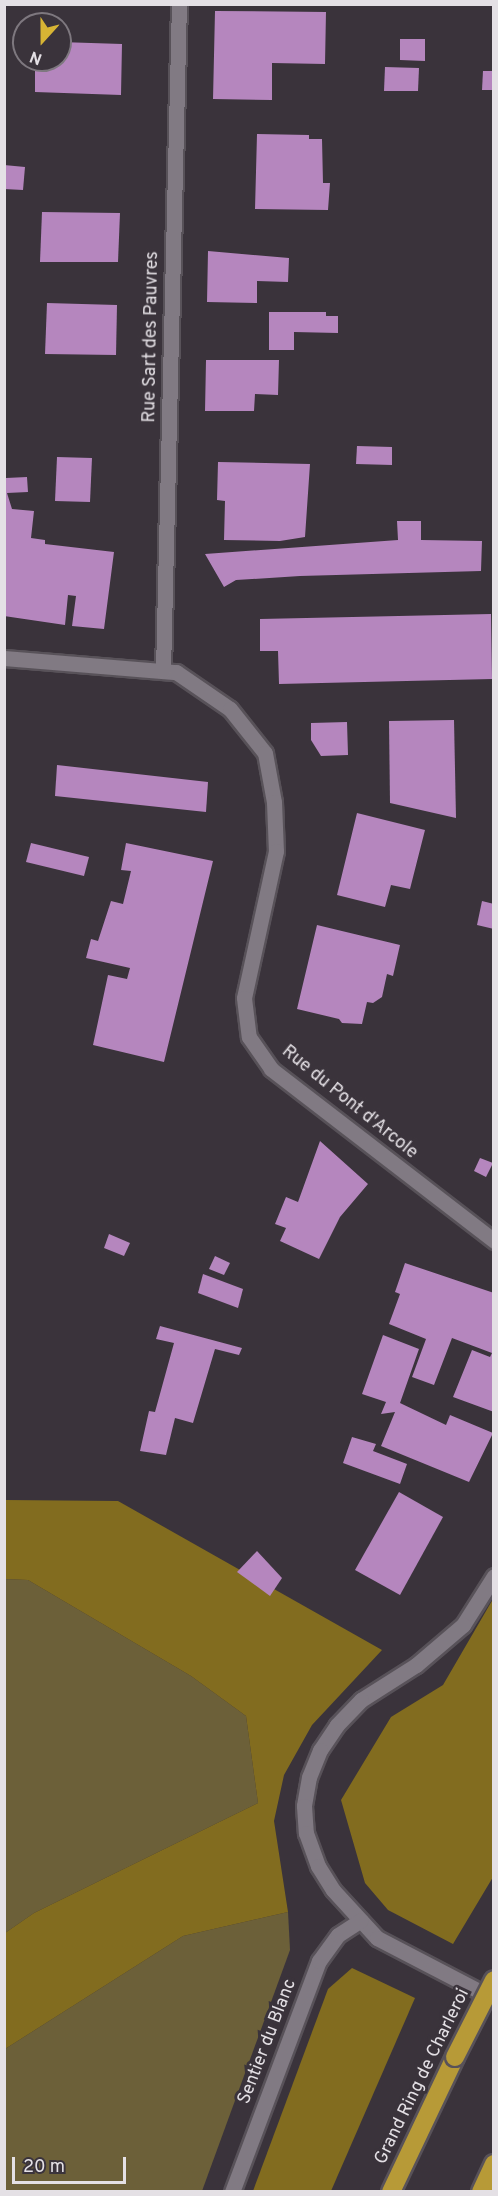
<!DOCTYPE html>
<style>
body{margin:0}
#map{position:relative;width:498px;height:2196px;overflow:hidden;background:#3a333b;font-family:Overpass,sans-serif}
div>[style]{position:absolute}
.green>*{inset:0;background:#6c6039}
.forest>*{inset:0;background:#826c1f}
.building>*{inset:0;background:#b586be}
.roads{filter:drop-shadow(2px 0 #585259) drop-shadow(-2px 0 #585259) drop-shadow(0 2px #585259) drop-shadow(0 -2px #585259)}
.minor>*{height:15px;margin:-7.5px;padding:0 7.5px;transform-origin:7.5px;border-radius:7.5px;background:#817a83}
.motorway>*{height:18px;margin:-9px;padding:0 9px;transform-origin:9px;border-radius:9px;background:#b79a37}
.bridges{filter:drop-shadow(2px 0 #585259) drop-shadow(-2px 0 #585259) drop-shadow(0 2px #585259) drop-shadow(0 -2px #585259)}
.motorway-bridge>*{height:18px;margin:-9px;padding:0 9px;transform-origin:9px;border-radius:9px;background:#b79a37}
span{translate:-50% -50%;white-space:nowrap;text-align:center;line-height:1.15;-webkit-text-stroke:6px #3a333b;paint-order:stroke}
.street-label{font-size:18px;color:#e4e0e5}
.frame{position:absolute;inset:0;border:6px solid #e4e0e5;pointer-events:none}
.north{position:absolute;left:12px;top:12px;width:60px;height:60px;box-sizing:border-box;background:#3a333b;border:2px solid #7e787f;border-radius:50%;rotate:201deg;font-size:16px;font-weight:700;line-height:24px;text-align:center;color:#e4e0e5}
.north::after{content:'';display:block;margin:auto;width:21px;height:27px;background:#d7b434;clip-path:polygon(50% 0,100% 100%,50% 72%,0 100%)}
.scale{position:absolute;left:12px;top:2157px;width:114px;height:27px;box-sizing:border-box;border:3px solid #e4e0e5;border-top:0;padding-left:8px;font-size:18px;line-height:21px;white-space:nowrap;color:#e4e0e5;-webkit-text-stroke:4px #3a333b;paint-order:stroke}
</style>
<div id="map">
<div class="green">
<div style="clip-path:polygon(4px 1579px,28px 1580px,191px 1676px,246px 1716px,258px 1803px,34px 1913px,5px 1933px)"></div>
<div style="clip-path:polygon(288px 1912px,290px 1950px,202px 2191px,5px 2192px,5px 2049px,183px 1936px)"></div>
</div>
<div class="forest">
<div style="clip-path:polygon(5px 1500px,118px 1501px,382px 1650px,312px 1725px,284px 1775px,274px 1821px,288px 1912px,183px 1936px,5px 2049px,5px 1933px,34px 1913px,258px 1803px,246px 1716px,191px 1676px,28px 1580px,5px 1579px)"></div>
<div style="clip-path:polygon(493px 1599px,493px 1877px,453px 1944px,388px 1910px,365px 1883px,341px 1800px,391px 1717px,443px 1685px)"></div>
<div style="clip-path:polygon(352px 1968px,415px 1998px,331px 2191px,253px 2191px,328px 1989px)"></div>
</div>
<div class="building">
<div style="clip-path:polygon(215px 11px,326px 12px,325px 64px,272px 63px,272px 100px,213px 99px)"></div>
<div style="clip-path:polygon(400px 39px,425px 39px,425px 61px,400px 60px)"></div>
<div style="clip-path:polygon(60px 42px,122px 44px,121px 95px,35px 92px,35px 60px,60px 60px)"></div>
<div style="clip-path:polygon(385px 67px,419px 68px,418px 91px,384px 91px)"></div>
<div style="clip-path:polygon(483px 71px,494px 71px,494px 90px,482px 90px)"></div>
<div style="clip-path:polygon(257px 134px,309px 135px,309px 139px,322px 139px,323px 183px,330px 183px,328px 210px,255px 209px)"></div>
<div style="clip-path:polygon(4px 165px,25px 167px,23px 190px,4px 189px)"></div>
<div style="clip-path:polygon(42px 212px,120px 213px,118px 262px,40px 262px)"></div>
<div style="clip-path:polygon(208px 251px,289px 258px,288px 282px,257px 281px,257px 303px,207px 302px)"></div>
<div style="clip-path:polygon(47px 303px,117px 305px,116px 355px,45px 354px)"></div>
<div style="clip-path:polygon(269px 312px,326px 312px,326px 316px,338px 316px,338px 333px,294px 332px,294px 350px,269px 350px)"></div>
<div style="clip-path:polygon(206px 360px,279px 360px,278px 395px,255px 394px,254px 411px,205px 411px)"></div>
<div style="clip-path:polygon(357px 446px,392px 447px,392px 465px,356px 464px)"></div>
<div style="clip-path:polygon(57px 457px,92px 458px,90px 502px,55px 501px)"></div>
<div style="clip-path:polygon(218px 462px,310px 464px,305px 537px,280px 541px,224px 540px,225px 501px,217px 500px)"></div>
<div style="clip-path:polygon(27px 477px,28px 492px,7px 493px,12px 509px,34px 511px,31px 538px,45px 540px,45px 544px,114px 552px,104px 629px,72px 626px,76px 596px,68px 595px,65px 625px,4px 616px,6px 478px)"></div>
<div style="clip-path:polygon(397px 521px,421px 521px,421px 540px,482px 541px,481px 571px,300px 576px,236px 580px,224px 587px,205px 554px,398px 540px)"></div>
<div style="clip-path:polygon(491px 614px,492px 679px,279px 684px,278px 651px,260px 651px,260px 619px)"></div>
<div style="clip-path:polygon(454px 720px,456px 818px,390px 803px,389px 721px)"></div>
<div style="clip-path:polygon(347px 722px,348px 755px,321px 756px,311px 740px,311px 723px)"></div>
<div style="clip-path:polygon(57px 765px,208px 782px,206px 812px,55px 796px)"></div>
<div style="clip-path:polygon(357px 813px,425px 830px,410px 889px,391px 885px,385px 907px,337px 895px)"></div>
<div style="clip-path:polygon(31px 843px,89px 857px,84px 876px,26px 862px)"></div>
<div style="clip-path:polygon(126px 843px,213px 861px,164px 1062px,93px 1045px,108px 975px,127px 979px,130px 968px,86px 958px,91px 939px,98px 941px,111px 901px,123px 904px,131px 871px,121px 870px)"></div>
<div style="clip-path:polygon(482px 901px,494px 904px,494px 929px,477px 925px)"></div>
<div style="clip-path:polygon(317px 925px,400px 945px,393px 976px,387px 974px,382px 997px,373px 1003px,367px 1002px,362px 1024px,342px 1023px,339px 1019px,297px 1009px)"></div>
<div style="clip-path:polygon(320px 1141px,368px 1184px,340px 1217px,319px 1259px,280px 1241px,286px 1228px,275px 1224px,286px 1197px,298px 1202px)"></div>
<div style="clip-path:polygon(480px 1158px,493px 1163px,486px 1177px,474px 1171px)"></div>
<div style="clip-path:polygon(109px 1234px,130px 1243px,124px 1256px,104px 1248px)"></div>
<div style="clip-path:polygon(215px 1256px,230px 1263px,224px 1275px,209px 1269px)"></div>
<div style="clip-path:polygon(405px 1263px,494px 1293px,494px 1412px,453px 1397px,472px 1350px,490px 1357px,492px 1353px,452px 1338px,434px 1385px,412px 1377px,426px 1339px,389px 1324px,400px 1294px,395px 1292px)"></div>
<div style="clip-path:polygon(203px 1274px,243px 1289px,238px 1308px,198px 1293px)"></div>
<div style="clip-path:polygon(160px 1326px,242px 1348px,239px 1355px,215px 1349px,193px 1423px,175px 1418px,166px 1455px,140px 1451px,149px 1411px,155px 1412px,174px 1343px,156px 1339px)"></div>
<div style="clip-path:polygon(383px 1335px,419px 1349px,400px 1403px,446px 1425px,450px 1415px,493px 1433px,469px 1482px,381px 1446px,395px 1412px,381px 1414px,386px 1402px,362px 1394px)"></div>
<div style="clip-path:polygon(352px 1437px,376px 1444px,373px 1451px,407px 1464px,400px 1484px,343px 1463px)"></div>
<div style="clip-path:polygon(399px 1492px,443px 1517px,400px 1595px,355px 1570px)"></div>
<div style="clip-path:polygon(257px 1551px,282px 1578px,270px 1596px,237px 1572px)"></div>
</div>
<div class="roads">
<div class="minor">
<div style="left:4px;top:658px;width:173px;rotate:4.7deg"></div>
<div style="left:176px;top:672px;width:65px;rotate:34.4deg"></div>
<div style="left:230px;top:709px;width:56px;rotate:51.5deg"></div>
<div style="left:265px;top:753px;width:50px;rotate:79.6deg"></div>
<div style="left:274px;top:802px;width:49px;rotate:87.7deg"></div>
<div style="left:276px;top:851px;width:150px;rotate:102.3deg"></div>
<div style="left:244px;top:998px;width:39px;rotate:83deg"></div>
<div style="left:249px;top:1037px;width:39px;rotate:55deg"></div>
<div style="left:271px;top:1069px;width:282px;rotate:37.6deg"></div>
<div style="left:163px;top:671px;width:667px;rotate:-88.63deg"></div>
<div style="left:494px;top:1576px;width:58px;rotate:122.3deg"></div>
<div style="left:463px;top:1625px;width:62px;rotate:139.6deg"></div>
<div style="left:416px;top:1665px;width:65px;rotate:147.5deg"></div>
<div style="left:361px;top:1700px;width:35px;rotate:134deg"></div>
<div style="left:337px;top:1725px;width:30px;rotate:124deg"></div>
<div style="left:320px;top:1750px;width:29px;rotate:112deg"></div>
<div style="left:309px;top:1777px;width:29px;rotate:100deg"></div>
<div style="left:304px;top:1806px;width:27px;rotate:86deg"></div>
<div style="left:306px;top:1833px;width:35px;rotate:70deg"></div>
<div style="left:318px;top:1866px;width:28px;rotate:58deg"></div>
<div style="left:333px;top:1890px;width:65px;rotate:47.5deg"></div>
<div style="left:377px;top:1938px;width:132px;rotate:27.5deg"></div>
<div style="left:232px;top:2192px;width:247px;rotate:-69.4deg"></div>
<div style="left:319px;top:1961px;width:32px;rotate:-54deg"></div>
<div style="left:338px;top:1935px;width:27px;rotate:-33deg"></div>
</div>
<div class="motorway">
<div style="left:391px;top:2192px;width:149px;rotate:-64.6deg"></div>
<div style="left:481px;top:2192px;width:31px;rotate:-65deg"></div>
</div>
</div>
<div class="bridges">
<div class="motorway-bridge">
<div style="left:455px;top:2057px;width:86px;rotate:-63.1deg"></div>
</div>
</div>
<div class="street-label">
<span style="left:152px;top:337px;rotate:-89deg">Rue Sart des Pauvres</span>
<span style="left:349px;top:1103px;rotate:39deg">Rue du Pont d'Arcole</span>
<span style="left:268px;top:2042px;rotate:-69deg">Sentier du Blanc</span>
<span style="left:423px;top:2077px;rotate:-64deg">Grand Ring de Charleroi</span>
</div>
<div class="frame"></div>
<div class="north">N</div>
<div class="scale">20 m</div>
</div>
